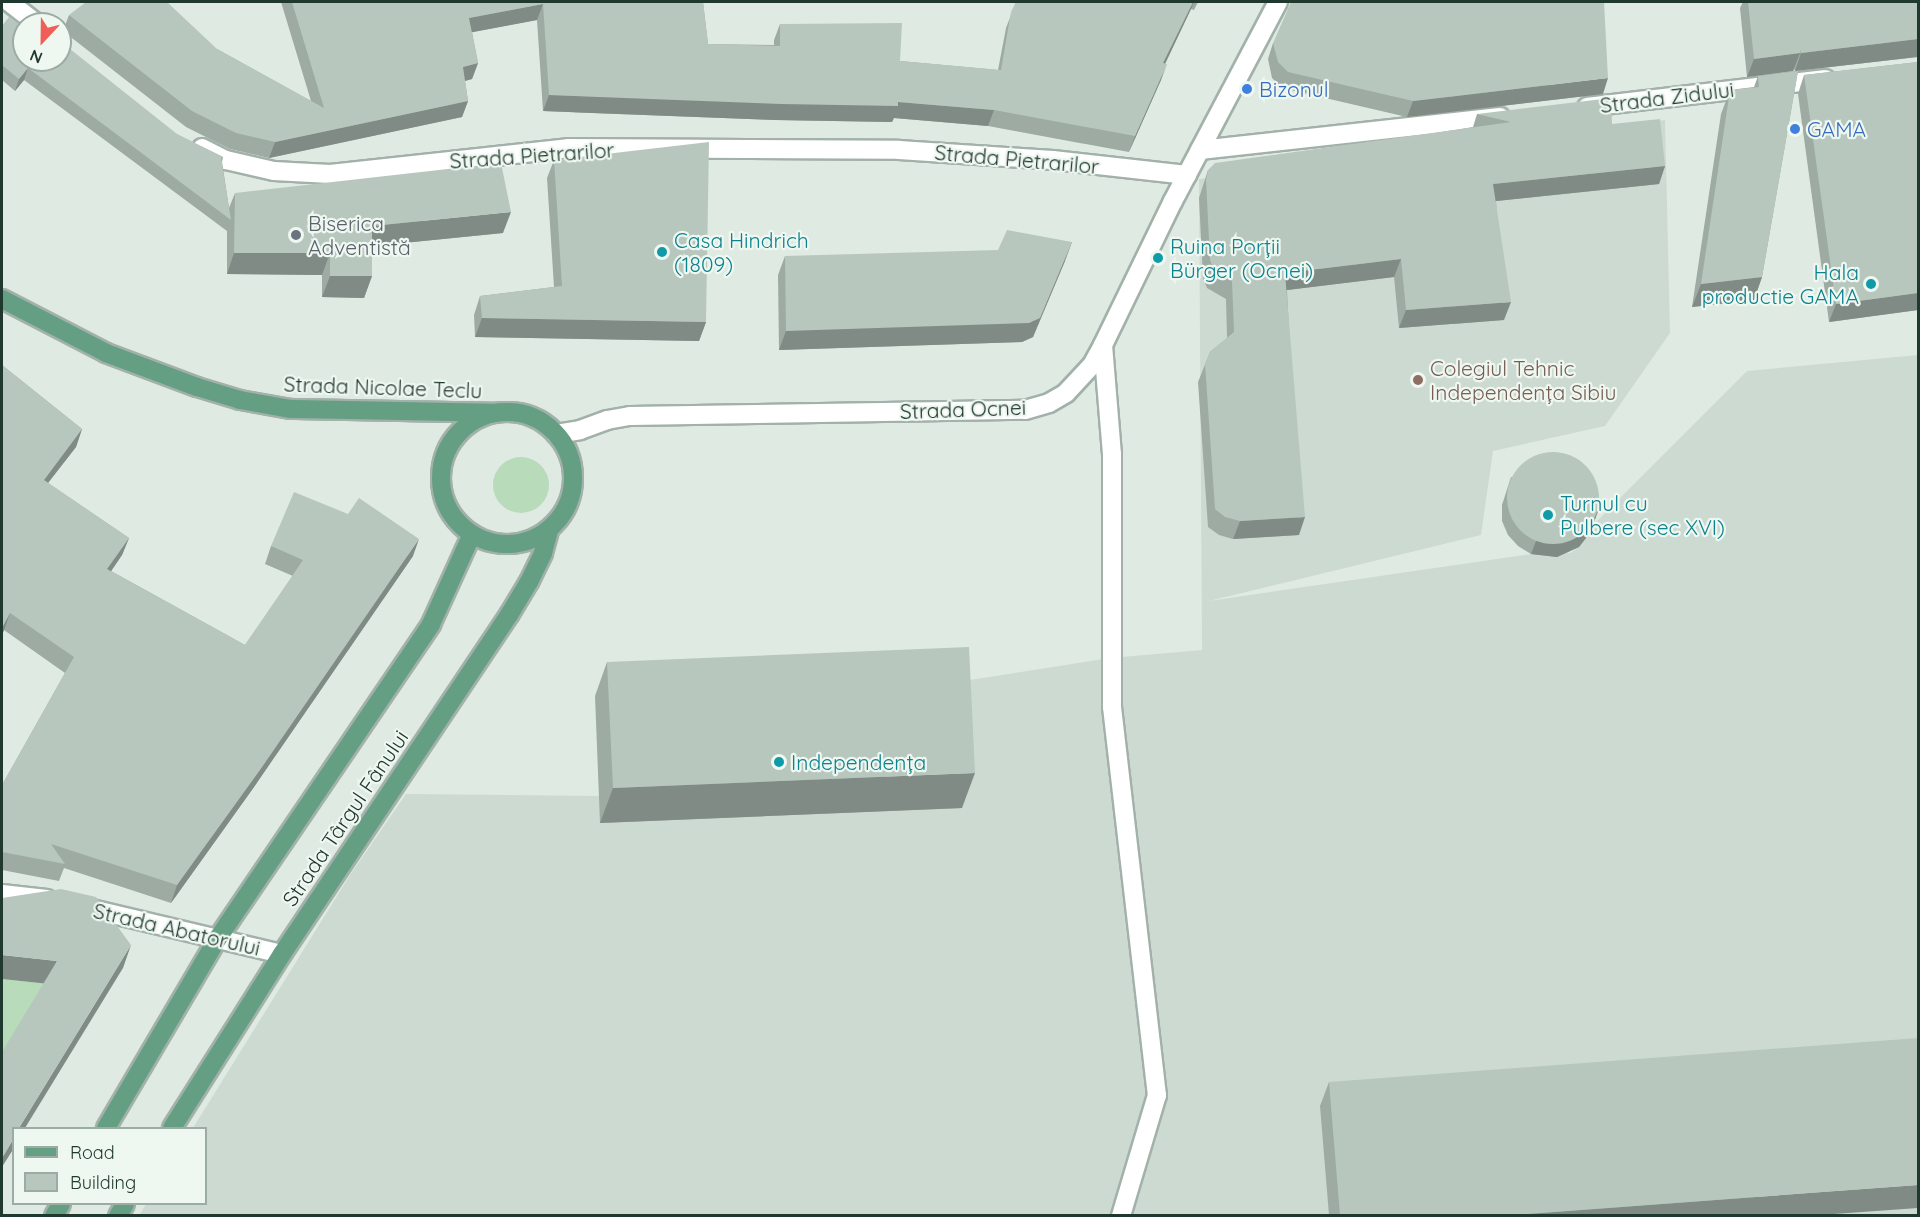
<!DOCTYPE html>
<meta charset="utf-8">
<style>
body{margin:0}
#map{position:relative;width:1920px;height:1217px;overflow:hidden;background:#dfeae3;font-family:Quicksand,sans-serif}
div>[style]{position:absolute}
.built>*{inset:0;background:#cddad1}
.green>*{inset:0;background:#b8dbba}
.round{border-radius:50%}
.roads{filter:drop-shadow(2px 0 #a2b1a9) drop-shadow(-2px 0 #a2b1a9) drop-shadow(0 2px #a2b1a9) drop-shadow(0 -2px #a2b1a9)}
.lane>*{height:18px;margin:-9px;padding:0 9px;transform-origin:9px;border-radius:9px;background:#fff}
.street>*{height:18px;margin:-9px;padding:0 9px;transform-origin:9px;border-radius:9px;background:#fff}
.secondary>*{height:18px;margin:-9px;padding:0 9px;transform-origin:9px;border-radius:9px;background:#fff}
.primary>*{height:18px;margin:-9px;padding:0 9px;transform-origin:9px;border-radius:9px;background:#649f84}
.primary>.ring{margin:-9px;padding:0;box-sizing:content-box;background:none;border:18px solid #649f84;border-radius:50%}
.wall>*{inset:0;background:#9daba3}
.shaded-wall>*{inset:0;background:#808b85}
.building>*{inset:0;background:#b7c7be}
.dots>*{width:16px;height:16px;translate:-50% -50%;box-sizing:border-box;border:3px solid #eff7f1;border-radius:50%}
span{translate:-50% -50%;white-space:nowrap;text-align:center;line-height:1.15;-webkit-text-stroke:4.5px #eff7f1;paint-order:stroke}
.shop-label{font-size:21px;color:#366cbe}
.left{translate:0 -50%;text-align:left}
.street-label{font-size:21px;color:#20392e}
.worship-label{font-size:21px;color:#5b616d}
.culture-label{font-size:21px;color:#0d838f}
.right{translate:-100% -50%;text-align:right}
.education-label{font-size:21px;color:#785e54}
.frame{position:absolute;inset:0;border:3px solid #20392e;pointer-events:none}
.legend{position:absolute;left:12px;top:1127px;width:195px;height:78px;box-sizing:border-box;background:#eff7f1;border:2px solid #9caba3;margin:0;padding:8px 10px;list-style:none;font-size:18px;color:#20392e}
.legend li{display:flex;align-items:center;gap:12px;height:30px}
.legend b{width:30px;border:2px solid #9caba3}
.north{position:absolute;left:12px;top:12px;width:60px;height:60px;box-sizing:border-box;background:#eff7f1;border:2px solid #9caba3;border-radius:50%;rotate:202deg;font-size:16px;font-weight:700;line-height:24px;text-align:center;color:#20392e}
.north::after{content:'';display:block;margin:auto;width:21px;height:27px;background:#ef5f58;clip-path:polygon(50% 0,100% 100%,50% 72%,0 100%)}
</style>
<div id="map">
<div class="built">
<div style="clip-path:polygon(1665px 120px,1670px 333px,1605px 426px,1493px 451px,1481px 535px,1209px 601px,1531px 554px,1570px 553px,1579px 547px,1593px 525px,1747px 371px,1918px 355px,1918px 1215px,139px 1216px,146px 1204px,206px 1204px,206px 1128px,193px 1128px,350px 875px,406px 794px,599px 796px,957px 682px,1110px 658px,1202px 650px,1199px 179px)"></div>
</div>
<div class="green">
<div class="round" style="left:493px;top:457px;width:56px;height:56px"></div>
<div style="clip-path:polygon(2px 979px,49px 984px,2px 1061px)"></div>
</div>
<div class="roads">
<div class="lane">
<div style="left:1103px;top:345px;width:109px;rotate:85.3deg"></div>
<div style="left:1112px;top:454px;width:253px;rotate:90deg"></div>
<div style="left:1112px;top:707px;width:391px;rotate:83.4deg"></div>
<div style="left:1157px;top:1095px;width:126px;rotate:106.6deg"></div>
</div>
<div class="street">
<div style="left:9px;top:2px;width:36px;rotate:38deg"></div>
<div style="left:1587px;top:107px;width:240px;rotate:-6.7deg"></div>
<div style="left:202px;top:148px;width:27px;rotate:27deg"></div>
<div style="left:226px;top:160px;width:49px;rotate:12.9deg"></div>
<div style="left:274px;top:171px;width:56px;rotate:3.1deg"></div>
<div style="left:330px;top:174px;width:239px;rotate:-6.2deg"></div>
<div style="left:568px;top:148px;width:331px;rotate:0.3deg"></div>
<div style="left:899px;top:150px;width:154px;rotate:3.7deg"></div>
<div style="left:1053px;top:160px;width:135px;rotate:6.4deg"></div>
<div style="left:1200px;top:150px;width:302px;rotate:-6.3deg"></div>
<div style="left:2px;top:894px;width:45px;rotate:6.3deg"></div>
<div style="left:83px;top:907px;width:204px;rotate:13.3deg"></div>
</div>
<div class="secondary">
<div style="left:556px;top:434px;width:24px;rotate:-9deg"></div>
<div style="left:580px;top:430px;width:29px;rotate:-20deg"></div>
<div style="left:607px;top:420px;width:23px;rotate:-10deg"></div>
<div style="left:630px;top:416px;width:395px;rotate:-0.9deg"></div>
<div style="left:1025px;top:410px;width:25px;rotate:-16deg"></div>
<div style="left:1049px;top:403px;width:20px;rotate:-30deg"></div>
<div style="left:1066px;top:393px;width:38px;rotate:-47deg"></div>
<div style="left:1092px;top:365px;width:23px;rotate:-61deg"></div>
<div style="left:1103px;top:345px;width:160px;rotate:-64.1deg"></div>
<div style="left:1173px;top:201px;width:225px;rotate:-62.2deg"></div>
</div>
<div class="primary">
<div style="left:2px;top:299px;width:117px;rotate:27.4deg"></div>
<div style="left:106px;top:353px;width:97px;rotate:20.5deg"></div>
<div style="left:197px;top:387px;width:45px;rotate:16.8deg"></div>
<div style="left:240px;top:400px;width:52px;rotate:10deg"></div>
<div style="left:291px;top:409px;width:205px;rotate:1.1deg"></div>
<div class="ring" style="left:441px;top:412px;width:114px;height:114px"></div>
<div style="left:106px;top:1128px;width:221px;rotate:-59.5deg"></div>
<div style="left:218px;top:938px;width:379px;rotate:-55.8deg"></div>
<div style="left:431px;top:624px;width:99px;rotate:-65.5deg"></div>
<div style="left:172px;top:1128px;width:206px;rotate:-57.7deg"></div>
<div style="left:282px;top:954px;width:408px;rotate:-56.2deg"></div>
<div style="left:509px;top:615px;width:39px;rotate:-59deg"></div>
<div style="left:529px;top:582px;width:32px;rotate:-64deg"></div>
<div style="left:543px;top:553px;width:24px;rotate:-75deg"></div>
<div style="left:54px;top:1216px;width:14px;rotate:-60deg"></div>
<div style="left:118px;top:1216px;width:14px;rotate:-60deg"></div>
</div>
</div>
<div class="wall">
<div style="clip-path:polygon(281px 2px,703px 2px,708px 44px,774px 45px,774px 40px,780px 24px,900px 61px,998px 70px,1006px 28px,1016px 2px,1198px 2px,1194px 10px,1191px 9px,1165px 63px,1161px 80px,1129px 152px,988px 126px,894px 118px,892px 122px,775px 120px,543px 111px,537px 20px,472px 32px,478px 63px,472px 79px,465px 81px,468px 101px,462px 117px,269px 158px,230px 149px,186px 127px,63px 31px,69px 15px,217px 49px,311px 101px)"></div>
<div style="clip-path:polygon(1743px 2px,1918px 2px,1918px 57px,1795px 71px,1794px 69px,1793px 71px,1747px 77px,1740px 8px)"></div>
<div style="clip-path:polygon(2px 26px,24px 60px,223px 157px,222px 162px,229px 208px,235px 193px,503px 233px,372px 246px,372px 276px,364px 298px,322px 297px,322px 275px,227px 274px,227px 231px,24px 80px,15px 91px,2px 80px)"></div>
<div style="clip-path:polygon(1273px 43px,1603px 94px,1407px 117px,1282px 88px,1272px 78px,1268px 59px)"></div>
<div style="clip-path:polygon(1918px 62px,1918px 310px,1829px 322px,1798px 94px,1804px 75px)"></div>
<div style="clip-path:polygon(1798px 71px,1762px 277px,1754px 300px,1692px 307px,1721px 114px,1730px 90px,1754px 87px,1758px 76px)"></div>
<div style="clip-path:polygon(1477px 114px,1612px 124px,1665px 166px,1659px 184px,1496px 201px,1504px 320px,1399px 328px,1394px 277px,1287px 290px,1299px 535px,1233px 539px,1219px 535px,1208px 527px,1198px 382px,1210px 352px,1227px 338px,1226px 299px,1207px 288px,1203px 278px,1199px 198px,1208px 170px,1473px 127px)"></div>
<div style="clip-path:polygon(554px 160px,706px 322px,699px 341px,475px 337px,474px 315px,480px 296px,554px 287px,547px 178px)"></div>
<div style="clip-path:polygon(785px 256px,1065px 261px,1033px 337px,1022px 342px,779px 350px,778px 275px)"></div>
<div style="clip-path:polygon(2px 365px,82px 429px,76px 447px,48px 483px,129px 538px,122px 555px,111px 571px,245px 645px,293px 576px,265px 564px,271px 546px,413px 556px,254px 787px,171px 903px,64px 868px,59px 881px,2px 870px,2px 785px,65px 673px,4px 630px,2px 635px)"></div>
<div style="clip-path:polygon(1511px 477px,1598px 511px,1593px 525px,1586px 538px,1579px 547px,1557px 557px,1531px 554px,1518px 546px,1508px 535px,1502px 521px,1502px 505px)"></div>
<div style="clip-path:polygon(607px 662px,962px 808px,600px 823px,595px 696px)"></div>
<div style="clip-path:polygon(1329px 1082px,1820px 1215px,1329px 1215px,1320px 1106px)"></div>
</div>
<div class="shaded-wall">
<div style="clip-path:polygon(1193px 2px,1194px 2px,1191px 9px,1158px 79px,1163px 63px)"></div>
<div style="clip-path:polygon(543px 4px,537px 20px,463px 34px,469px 18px)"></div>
<div style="clip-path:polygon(1918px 39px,1918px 52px,1917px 57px,1795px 71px,1801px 53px)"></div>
<div style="clip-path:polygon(1800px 53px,1793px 71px,1747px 77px,1754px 59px)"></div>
<div style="clip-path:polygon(478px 63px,472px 79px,457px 83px,463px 67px)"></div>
<div style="clip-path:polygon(1167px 64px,1161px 80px,1129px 152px,1135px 136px)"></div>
<div style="clip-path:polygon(28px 68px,24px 80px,15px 91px,19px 79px)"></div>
<div style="clip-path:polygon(1608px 78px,1603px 94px,1407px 117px,1413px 101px)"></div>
<div style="clip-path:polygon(549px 95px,898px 102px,994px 110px,988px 126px,894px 118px,892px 122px,775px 120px,543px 111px)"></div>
<div style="clip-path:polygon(468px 101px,462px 117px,269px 158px,275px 142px)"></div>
<div style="clip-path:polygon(1665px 166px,1659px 184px,1487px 202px,1493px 184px)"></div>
<div style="clip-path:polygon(511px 212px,503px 233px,364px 247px,372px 226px)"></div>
<div style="clip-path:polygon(1072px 242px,1065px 261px,1033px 337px,1022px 342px,779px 350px,786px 331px)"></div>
<div style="clip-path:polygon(234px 253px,330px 253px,322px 275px,227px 274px)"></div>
<div style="clip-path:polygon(1401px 259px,1394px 277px,1279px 291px,1285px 273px)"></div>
<div style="clip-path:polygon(330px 276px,372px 276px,364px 298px,322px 297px)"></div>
<div style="clip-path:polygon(1762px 277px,1754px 300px,1692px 307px,1701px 284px)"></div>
<div style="clip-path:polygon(1918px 293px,1918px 310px,1829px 322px,1836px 304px)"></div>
<div style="clip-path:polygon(1511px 302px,1504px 320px,1399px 328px,1406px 310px)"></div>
<div style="clip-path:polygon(482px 318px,706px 322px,699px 341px,475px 337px)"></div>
<div style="clip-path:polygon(82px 429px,76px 447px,37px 497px,44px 480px)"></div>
<div style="clip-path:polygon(1598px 511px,1593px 525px,1586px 538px,1579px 547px,1557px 557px,1531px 554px,1536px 541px)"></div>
<div style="clip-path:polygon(1305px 517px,1299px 535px,1233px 539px,1240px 521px)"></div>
<div style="clip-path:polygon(129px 538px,122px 555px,101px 586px,107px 569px)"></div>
<div style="clip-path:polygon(419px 539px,413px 556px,254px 787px,171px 903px,177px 885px)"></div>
<div style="clip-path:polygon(10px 613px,4px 630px,2px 635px,2px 628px)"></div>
<div style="clip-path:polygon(975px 773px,962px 808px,600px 823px,613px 788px)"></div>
<div style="clip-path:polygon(131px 945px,123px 968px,25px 1128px,19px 1128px)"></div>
<div style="clip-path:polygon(2px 955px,57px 961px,49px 984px,2px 979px)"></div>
<div style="clip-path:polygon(14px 1138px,14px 1148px,2px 1167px,2px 1158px)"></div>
<div style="clip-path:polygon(1918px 1185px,1918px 1208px,1820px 1215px,1513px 1215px)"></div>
</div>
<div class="building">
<div style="clip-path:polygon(86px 2px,167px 2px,217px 49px,324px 108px,292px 2px,703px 2px,708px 44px,780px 46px,780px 24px,902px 23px,900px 61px,1001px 70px,1011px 12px,1016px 2px,1193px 2px,1163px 63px,1167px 64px,1135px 136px,994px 110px,898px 102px,898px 106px,781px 104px,549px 95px,543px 4px,469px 18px,478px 63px,463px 67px,468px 101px,275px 142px,236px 133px,192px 111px,69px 15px)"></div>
<div style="clip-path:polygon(1291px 2px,1604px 2px,1608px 78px,1413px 101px,1288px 72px,1278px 62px,1273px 43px)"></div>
<div style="clip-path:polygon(1748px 2px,1918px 2px,1918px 39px,1801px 53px,1801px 50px,1800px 53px,1754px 59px)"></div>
<div style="clip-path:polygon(9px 17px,24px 28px,24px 60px,60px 60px,60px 41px,177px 134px,223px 157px,221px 158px,231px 220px,28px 68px,19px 79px,2px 65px,2px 26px)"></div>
<div style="clip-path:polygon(1918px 62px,1918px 293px,1836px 304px,1804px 75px)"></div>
<div style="clip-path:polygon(1798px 71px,1762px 277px,1701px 284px,1730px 90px,1759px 87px,1758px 76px)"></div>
<div style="clip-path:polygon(1611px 98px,1612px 124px,1660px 119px,1665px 166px,1493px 184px,1511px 302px,1406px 310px,1401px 259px,1285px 273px,1305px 517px,1240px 521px,1225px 517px,1215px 509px,1205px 364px,1210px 352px,1234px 332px,1232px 281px,1214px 270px,1210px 260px,1206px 180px,1208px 170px,1215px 163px,1511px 122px,1477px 114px)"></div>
<div style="clip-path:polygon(709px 142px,706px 322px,482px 318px,480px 296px,562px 286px,554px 160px)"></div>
<div style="clip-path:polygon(501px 163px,511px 212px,372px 226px,372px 276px,330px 276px,330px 253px,234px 253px,235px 193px)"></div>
<div style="clip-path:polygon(1007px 230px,1072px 242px,1040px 318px,1029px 323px,786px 331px,785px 256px,998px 250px)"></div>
<div style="clip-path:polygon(2px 365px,82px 429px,44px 480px,129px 538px,107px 569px,245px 645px,303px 560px,271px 546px,294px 492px,348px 514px,359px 498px,419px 539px,260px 770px,177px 885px,51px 844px,65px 864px,2px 852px,2px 785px,74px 657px,10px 613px,2px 628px)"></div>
<div class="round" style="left:1507px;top:452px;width:92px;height:92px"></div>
<div style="clip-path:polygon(969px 647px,975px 773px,613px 788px,607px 662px)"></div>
<div style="clip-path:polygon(61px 889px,96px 897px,131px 945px,19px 1128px,14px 1128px,14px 1138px,2px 1158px,2px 1052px,57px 961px,2px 955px,2px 898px)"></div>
<div style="clip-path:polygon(1918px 1038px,1918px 1185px,1513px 1215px,1340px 1215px,1329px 1082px)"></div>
</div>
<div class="dots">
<div style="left:1247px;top:89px;background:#3f7fe0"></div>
<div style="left:1795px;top:129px;background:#3f7fe0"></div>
<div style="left:296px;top:235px;background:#6b7280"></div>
<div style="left:662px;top:252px;background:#0f9aa8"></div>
<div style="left:1158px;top:258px;background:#0f9aa8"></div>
<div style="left:1871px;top:284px;background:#0f9aa8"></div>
<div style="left:1418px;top:380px;background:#8d6e63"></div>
<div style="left:1548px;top:515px;background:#0f9aa8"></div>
<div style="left:779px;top:762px;background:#0f9aa8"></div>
</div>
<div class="shop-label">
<span class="left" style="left:1259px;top:89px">Bizonul</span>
<span class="left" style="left:1807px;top:129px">GAMA</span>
</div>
<div class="street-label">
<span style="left:1667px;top:97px;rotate:-7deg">Strada Zidului</span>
<span style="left:532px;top:155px;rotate:-4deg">Strada Pietrarilor</span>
<span style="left:1017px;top:159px;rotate:5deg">Strada Pietrarilor</span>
<span style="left:383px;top:387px;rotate:2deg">Strada Nicolae Teclu</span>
<span style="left:963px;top:409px;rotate:-2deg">Strada Ocnei</span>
<span style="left:345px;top:818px;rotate:-56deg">Strada Târgul Fânului</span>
<span style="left:177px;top:929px;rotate:13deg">Strada Abatorului</span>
</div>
<div class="worship-label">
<span class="left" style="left:308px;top:235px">Biserica<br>Adventistă</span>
</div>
<div class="culture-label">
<span class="left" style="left:674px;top:252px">Casa Hindrich<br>(1809)</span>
<span class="left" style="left:1170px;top:258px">Ruina Porții<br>Bürger (Ocnei)</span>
<span class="right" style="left:1859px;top:284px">Hala<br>productie GAMA</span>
<span class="left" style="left:1560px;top:515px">Turnul cu<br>Pulbere (sec XVI)</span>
<span class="left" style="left:791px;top:762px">Independența</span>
</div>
<div class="education-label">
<span class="left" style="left:1430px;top:380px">Colegiul Tehnic<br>Independența Sibiu</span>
</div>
<div class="frame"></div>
<ul class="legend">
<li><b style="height:8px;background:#649f84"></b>Road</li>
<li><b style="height:16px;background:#b7c7be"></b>Building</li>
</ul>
<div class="north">N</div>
</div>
